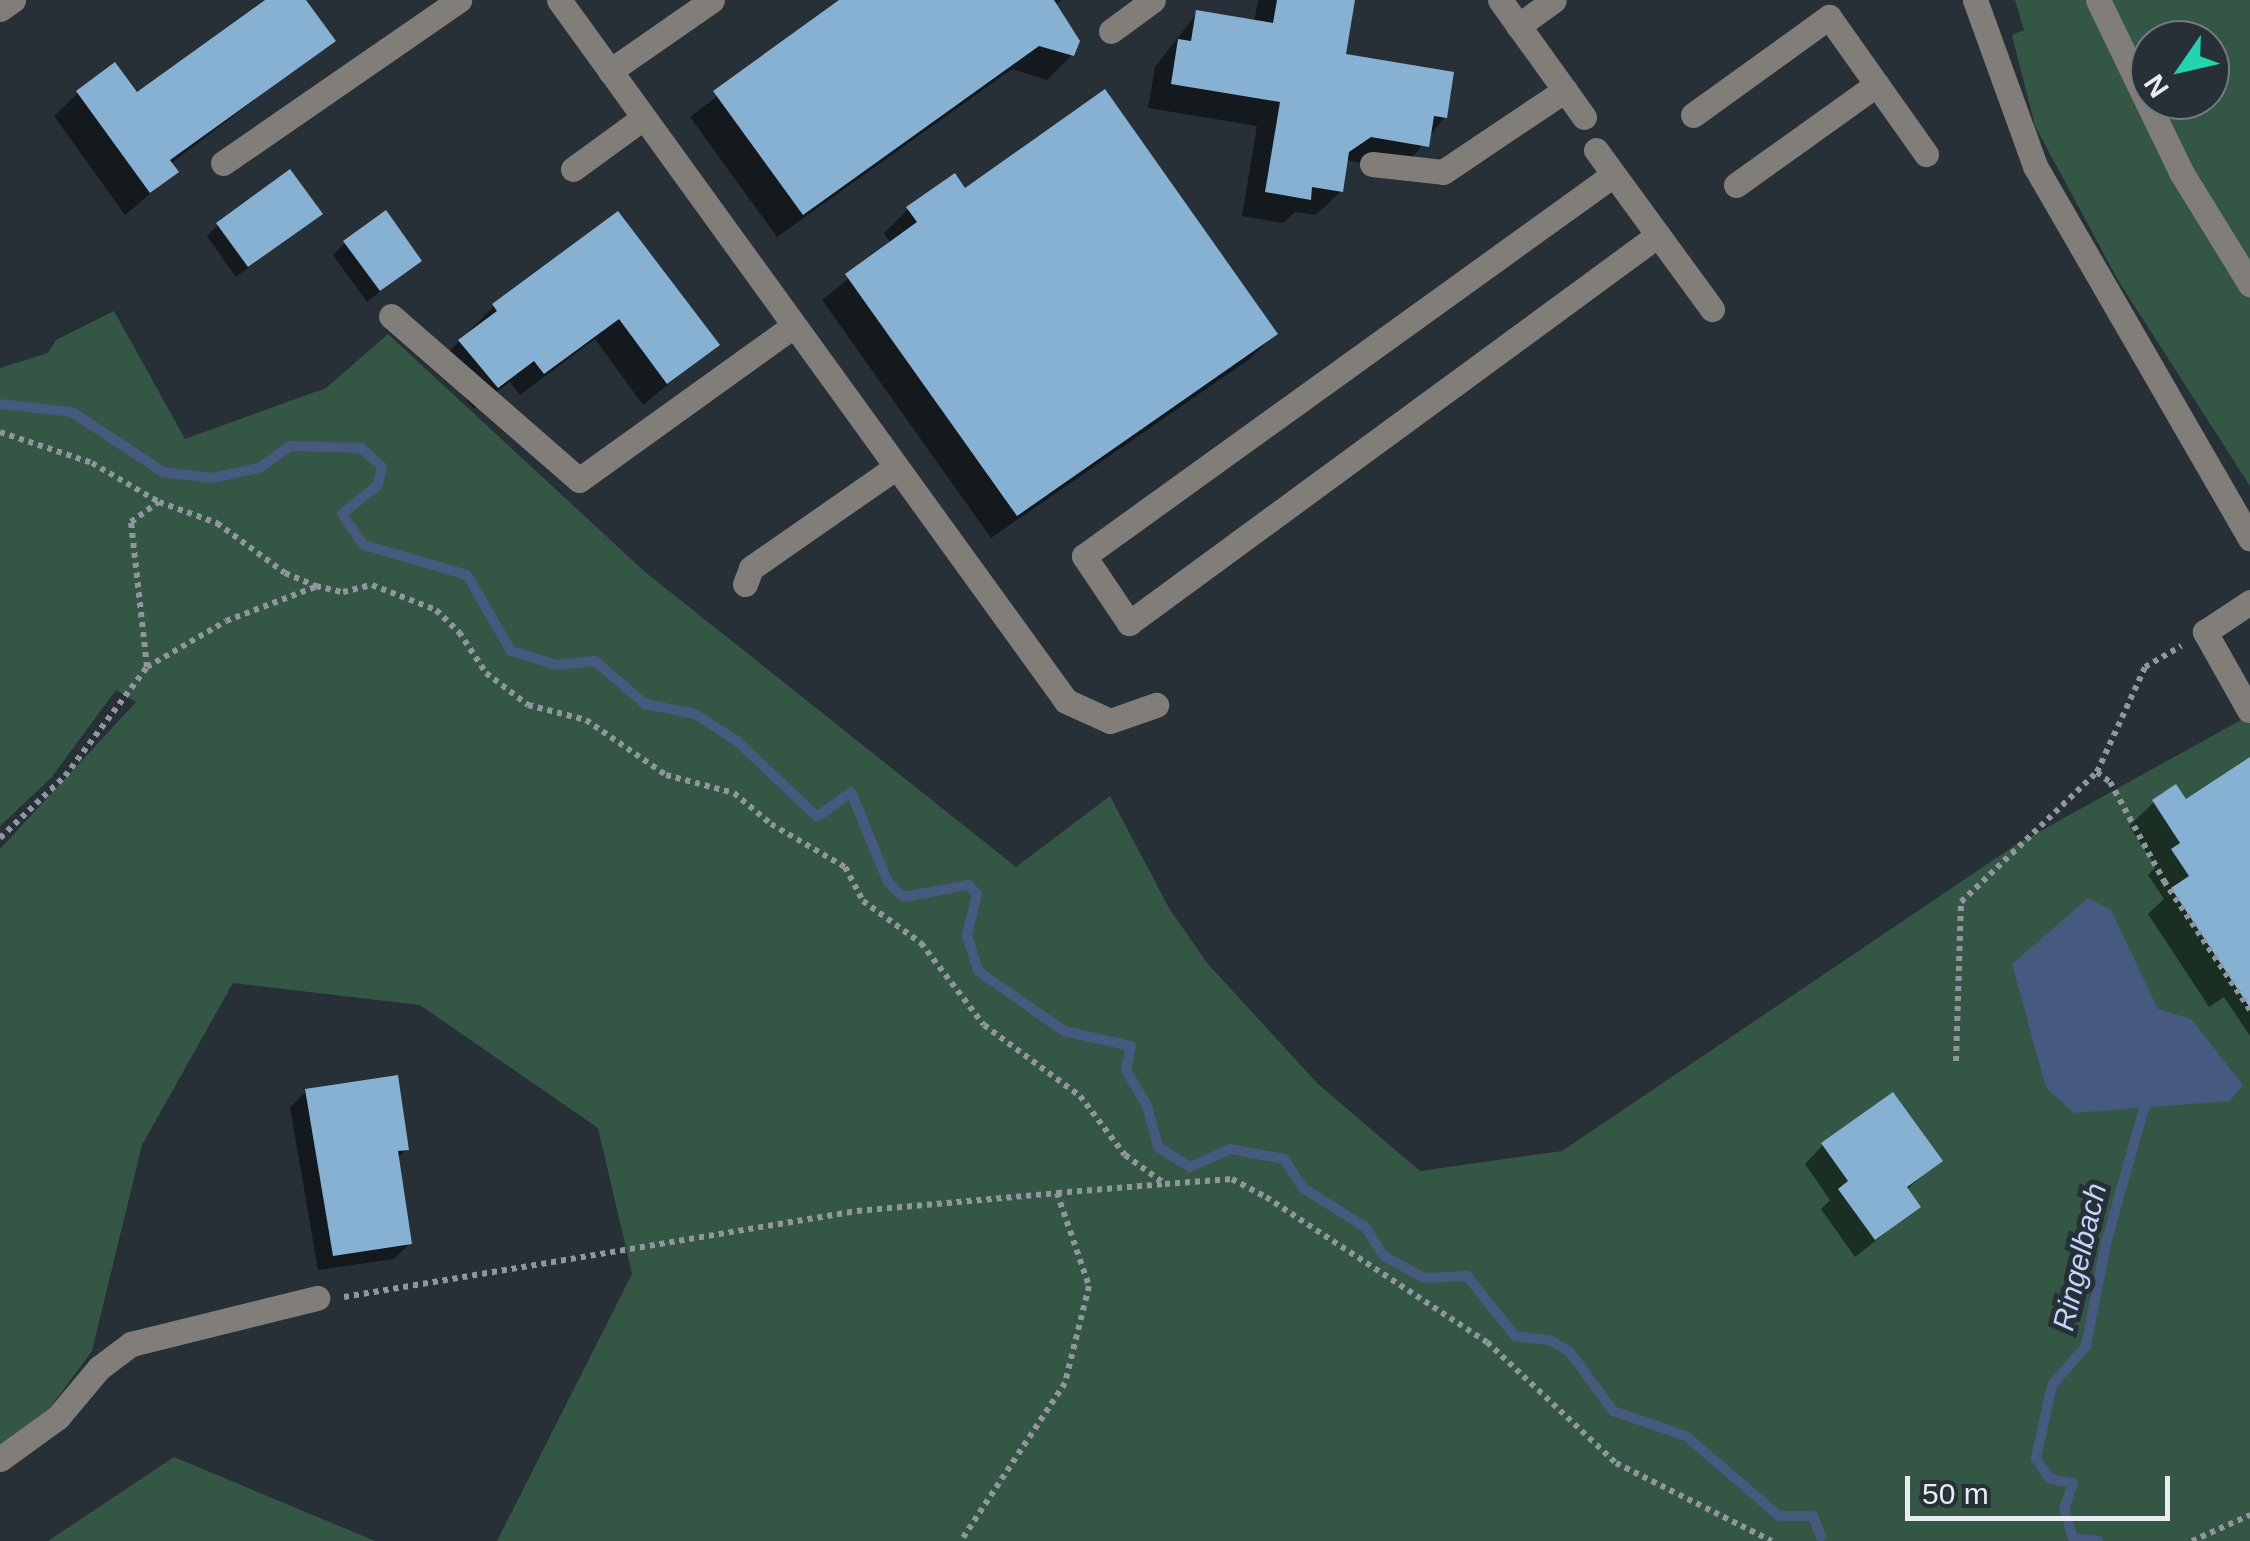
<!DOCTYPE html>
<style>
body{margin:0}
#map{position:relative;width:2250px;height:1541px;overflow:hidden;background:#272f37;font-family:Helvetica,sans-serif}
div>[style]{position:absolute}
.green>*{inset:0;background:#335744}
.water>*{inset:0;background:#46597f}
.shadow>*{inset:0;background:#0007}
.stream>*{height:10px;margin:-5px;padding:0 5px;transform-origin:5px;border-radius:5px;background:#46597f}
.building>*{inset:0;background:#87b1d3}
.path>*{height:6px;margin-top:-3px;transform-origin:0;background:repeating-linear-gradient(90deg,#8f969c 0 5px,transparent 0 10px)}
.minor>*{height:25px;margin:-12.5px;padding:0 12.5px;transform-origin:12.5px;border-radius:12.5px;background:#817d79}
span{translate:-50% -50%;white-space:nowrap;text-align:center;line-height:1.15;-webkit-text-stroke:10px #272f37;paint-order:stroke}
.water-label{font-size:30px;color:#c1d5fc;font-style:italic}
.north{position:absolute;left:2130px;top:20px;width:100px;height:100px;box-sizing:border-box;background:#272f37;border:2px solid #747b82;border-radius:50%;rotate:236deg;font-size:28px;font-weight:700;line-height:40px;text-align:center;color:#e8edf2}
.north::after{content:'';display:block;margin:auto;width:35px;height:45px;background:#22d5af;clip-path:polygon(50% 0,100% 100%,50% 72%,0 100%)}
.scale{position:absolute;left:1905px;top:1476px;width:265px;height:45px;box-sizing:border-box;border:5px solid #e8edf2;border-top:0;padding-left:12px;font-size:30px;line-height:35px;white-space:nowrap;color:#e8edf2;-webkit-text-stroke:8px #272f37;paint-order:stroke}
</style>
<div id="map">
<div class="green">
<div style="clip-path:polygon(evenodd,2015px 0,2250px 0,2250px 486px,2119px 282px,2035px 126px,2012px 35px,2024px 30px,2015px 0,2150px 40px,2210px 40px,2210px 100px,2150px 100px,2150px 40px)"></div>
<div style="clip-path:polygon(114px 311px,185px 439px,326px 388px,388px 334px,645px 572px,1016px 867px,1110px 796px,1169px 908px,1207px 963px,1318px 1084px,1420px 1171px,1562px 1151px,2017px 844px,2250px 715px,2250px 1541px,497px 1541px,632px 1274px,598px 1128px,420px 1005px,233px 983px,142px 1145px,92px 1351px,40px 1421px,0 1448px,0 849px,136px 702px,116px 690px,51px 778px,0 826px,0 368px,48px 353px,56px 340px)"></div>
<div style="clip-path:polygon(174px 1457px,375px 1541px,48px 1541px)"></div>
</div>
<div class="water">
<div style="clip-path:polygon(2088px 898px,2111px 910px,2158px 1009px,2191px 1019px,2243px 1085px,2230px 1101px,2074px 1113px,2046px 1088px,2012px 964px)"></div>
</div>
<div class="shadow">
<div style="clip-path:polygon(269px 0,303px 0,333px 41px,170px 164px,176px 172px,125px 215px,54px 116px,78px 93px,136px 96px)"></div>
<div style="clip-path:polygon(843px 0,1062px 0,1055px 5px,1072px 55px,1047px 80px,1012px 69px,777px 237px,690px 117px)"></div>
<div style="clip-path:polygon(1258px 0,1353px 0,1343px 56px,1445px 117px,1402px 170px,1345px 160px,1341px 191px,1316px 215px,1295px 212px,1284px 223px,1242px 216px,1257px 126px,1148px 108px,1155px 67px,1197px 13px,1254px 23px)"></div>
<div style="clip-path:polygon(965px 192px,1275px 334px,1251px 358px,991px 538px,822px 300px,891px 244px,884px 233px,908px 209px)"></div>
<div style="clip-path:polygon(319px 214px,236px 277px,207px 236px,218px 225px)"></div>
<div style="clip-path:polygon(618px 214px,717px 344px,643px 405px,595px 339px,520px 395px,510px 382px,474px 409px,437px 364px,494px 306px)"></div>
<div style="clip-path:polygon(345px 243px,419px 260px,367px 302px,333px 255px)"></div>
<div style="clip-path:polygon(2250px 760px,2250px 1036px,2224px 997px,2209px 1007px,2148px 914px,2164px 899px,2148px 875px,2156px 867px,2129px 826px,2154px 802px,2186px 803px)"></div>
<div style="clip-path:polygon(306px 1092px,407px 1149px,397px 1158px,410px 1243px,394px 1259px,318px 1270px,290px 1107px)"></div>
<div style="clip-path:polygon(1823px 1145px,1940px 1161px,1906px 1190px,1918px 1207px,1855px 1257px,1821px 1209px,1830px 1200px,1805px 1164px)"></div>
</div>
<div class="stream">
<div style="left:0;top:404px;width:72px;rotate:6.3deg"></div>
<div style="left:72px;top:412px;width:109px;rotate:33.4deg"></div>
<div style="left:163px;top:472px;width:49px;rotate:7deg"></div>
<div style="left:212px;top:478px;width:48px;rotate:-12deg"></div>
<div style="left:259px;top:468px;width:39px;rotate:-35deg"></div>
<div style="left:291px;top:446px;width:70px;rotate:1.6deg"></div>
<div style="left:361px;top:448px;width:28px;rotate:42deg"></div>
<div style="left:382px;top:467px;width:18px;rotate:103deg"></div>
<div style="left:378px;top:485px;width:46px;rotate:141.1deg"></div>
<div style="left:342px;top:514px;width:38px;rotate:55deg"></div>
<div style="left:364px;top:545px;width:107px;rotate:16.2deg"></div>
<div style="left:467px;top:575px;width:88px;rotate:59.9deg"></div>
<div style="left:511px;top:651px;width:48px;rotate:16.9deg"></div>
<div style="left:557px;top:665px;width:38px;rotate:-6deg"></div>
<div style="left:595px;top:661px;width:66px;rotate:40.7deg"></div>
<div style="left:645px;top:704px;width:51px;rotate:11.3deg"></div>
<div style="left:695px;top:714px;width:50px;rotate:32.7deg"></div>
<div style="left:737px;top:741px;width:110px;rotate:43.5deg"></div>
<div style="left:817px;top:817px;width:42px;rotate:-36.3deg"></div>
<div style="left:851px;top:792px;width:97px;rotate:67.7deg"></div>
<div style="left:888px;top:882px;width:21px;rotate:45deg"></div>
<div style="left:903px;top:897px;width:66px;rotate:-10.5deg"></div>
<div style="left:968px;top:885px;width:13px;rotate:45deg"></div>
<div style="left:977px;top:894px;width:42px;rotate:103.7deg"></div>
<div style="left:967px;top:935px;width:38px;rotate:73deg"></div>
<div style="left:978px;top:971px;width:105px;rotate:34.9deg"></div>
<div style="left:1064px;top:1031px;width:69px;rotate:12.6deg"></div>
<div style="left:1131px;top:1046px;width:25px;rotate:102deg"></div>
<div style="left:1126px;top:1070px;width:42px;rotate:59.7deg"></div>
<div style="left:1147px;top:1106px;width:42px;rotate:75deg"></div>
<div style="left:1158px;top:1147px;width:38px;rotate:32deg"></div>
<div style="left:1190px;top:1167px;width:44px;rotate:-24.2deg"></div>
<div style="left:1230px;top:1149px;width:55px;rotate:10.5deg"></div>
<div style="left:1284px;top:1159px;width:35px;rotate:57deg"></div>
<div style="left:1303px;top:1188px;width:73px;rotate:32.2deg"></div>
<div style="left:1365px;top:1227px;width:35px;rotate:57deg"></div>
<div style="left:1384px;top:1256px;width:46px;rotate:28.8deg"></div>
<div style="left:1424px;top:1278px;width:43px;rotate:-2.7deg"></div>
<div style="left:1467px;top:1276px;width:77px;rotate:51.3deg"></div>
<div style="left:1515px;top:1336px;width:35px;rotate:7deg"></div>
<div style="left:1550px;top:1340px;width:23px;rotate:31deg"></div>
<div style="left:1570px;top:1352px;width:73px;rotate:53.9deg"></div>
<div style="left:1613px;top:1411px;width:77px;rotate:18.9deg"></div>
<div style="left:1686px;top:1436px;width:123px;rotate:40.7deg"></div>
<div style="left:1779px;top:1516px;width:34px"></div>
<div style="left:1813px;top:1516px;width:22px;rotate:69deg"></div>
<div style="left:2098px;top:1541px;width:25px;rotate:-173deg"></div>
<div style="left:2073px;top:1538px;width:30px;rotate:-107deg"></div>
<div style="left:2064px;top:1509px;width:28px;rotate:-71deg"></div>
<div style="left:2073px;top:1483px;width:23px;rotate:-170deg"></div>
<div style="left:2050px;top:1479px;width:25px;rotate:-124deg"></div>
<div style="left:2036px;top:1458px;width:75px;rotate:-77.6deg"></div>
<div style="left:2052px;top:1385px;width:52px;rotate:-48.9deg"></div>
<div style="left:2086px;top:1346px;width:105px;rotate:-79deg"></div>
<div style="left:2106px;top:1243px;width:143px;rotate:-74.2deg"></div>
</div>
<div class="building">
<div style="clip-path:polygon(265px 0,306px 0,336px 41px,170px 160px,179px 172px,150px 193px,76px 91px,115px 62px,137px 92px)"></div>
<div style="clip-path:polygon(839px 0,1054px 0,1080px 41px,1074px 56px,1039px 46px,803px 215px,713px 91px)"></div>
<div style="clip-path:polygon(1277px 0,1355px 0,1346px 54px,1454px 72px,1447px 118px,1434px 116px,1429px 147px,1371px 137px,1349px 152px,1343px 192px,1312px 187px,1311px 200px,1265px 192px,1280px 102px,1171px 84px,1178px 39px,1191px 41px,1196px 10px,1273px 23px)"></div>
<div style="clip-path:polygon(1105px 89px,1278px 334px,1017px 516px,845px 274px,917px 222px,906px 207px,955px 173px,965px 188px)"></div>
<div style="clip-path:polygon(290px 169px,323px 214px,248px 267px,216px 223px)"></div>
<div style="clip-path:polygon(386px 210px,422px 261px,380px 291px,343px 241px)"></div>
<div style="clip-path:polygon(618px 211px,720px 345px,667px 384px,619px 319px,544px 374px,534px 361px,498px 388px,458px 340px,497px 311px,492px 304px)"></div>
<div style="clip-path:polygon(2250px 757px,2250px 1008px,2171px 888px,2189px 876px,2171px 849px,2180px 843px,2152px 800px,2176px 784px,2186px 799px)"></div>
<div style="clip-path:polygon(398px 1075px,409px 1150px,398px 1151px,412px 1244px,333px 1256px,305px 1089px)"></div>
<div style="clip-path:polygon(1893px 1092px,1943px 1161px,1907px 1187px,1921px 1207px,1875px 1240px,1838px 1189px,1848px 1181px,1821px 1143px)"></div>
</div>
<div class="path">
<div style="left:0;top:432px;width:97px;rotate:18.6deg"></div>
<div style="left:92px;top:463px;width:78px;rotate:30.2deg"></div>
<div style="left:159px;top:502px;width:62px;rotate:19.9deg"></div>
<div style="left:217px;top:523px;width:84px;rotate:36.3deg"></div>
<div style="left:285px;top:573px;width:34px;rotate:23deg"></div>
<div style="left:316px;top:586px;width:28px;rotate:13deg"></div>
<div style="left:343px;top:592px;width:30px;rotate:-14deg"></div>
<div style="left:372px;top:585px;width:69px;rotate:21.3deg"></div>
<div style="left:436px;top:610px;width:32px;rotate:44deg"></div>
<div style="left:459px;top:632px;width:49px;rotate:56.6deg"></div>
<div style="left:486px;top:673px;width:53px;rotate:37.3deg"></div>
<div style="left:528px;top:705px;width:60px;rotate:14.5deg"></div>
<div style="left:586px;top:720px;width:97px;rotate:34.5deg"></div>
<div style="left:666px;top:775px;width:70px;rotate:14.8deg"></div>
<div style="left:734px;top:793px;width:48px;rotate:40deg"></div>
<div style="left:771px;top:824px;width:86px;rotate:30.2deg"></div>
<div style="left:845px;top:867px;width:38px;rotate:62deg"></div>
<div style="left:863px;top:901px;width:72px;rotate:35.9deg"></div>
<div style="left:921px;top:943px;width:103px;rotate:52.5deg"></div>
<div style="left:984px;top:1025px;width:119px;rotate:36.5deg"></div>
<div style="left:1080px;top:1096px;width:74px;rotate:52.7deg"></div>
<div style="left:1125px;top:1155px;width:49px;rotate:35.9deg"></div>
<div style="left:1165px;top:1184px;width:67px;rotate:-4.3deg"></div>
<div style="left:1232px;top:1179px;width:38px;rotate:28deg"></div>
<div style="left:1266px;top:1197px;width:264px;rotate:33.3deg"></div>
<div style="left:1487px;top:1342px;width:177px;rotate:43.2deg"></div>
<div style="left:1616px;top:1463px;width:174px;rotate:26.6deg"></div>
<div style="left:147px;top:667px;width:146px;rotate:-96.3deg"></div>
<div style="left:131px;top:522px;width:34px;rotate:-36deg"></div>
<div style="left:2097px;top:772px;width:16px;rotate:38deg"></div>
<div style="left:2110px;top:782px;width:113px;rotate:61.4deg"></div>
<div style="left:2164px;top:881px;width:155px;rotate:56.3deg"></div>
<div style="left:0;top:838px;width:90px;rotate:-43.6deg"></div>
<div style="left:65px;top:776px;width:136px;rotate:-53deg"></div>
<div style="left:147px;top:667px;width:91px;rotate:-30.2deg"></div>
<div style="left:226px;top:621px;width:95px;rotate:-20.9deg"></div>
<div style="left:1956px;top:1061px;width:159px;rotate:-88.2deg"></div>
<div style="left:1961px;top:902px;width:188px;rotate:-43.7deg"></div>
<div style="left:2097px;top:772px;width:115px;rotate:-65.4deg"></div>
<div style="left:2145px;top:667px;width:42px;rotate:-30.3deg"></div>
<div style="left:1057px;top:1193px;width:108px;rotate:-4.8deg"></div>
<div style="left:344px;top:1297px;width:520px;rotate:-9.52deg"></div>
<div style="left:857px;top:1211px;width:201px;rotate:-5.1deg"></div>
<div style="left:1057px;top:1193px;width:98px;rotate:71deg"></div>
<div style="left:1089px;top:1286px;width:100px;rotate:103.9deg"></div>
<div style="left:1065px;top:1383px;width:189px;rotate:123.4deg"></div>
<div style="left:2192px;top:1541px;width:64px;rotate:-24.1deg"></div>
</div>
<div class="minor">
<div style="left:559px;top:0;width:865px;rotate:54.12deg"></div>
<div style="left:1066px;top:701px;width:48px;rotate:24.4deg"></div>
<div style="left:1110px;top:721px;width:49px;rotate:-19.2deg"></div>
<div style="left:1500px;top:0;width:144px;rotate:54.3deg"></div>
<div style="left:1975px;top:0;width:177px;rotate:70.1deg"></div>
<div style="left:2035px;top:166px;width:430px;rotate:60deg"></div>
<div style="left:2098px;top:0;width:191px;rotate:64.2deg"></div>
<div style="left:2181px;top:172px;width:132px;rotate:58.4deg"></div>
<div style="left:0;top:9px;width:16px;rotate:-35deg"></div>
<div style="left:1518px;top:26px;width:44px;rotate:-35.8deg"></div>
<div style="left:1111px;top:31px;width:52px;rotate:-36.4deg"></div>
<div style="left:610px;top:71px;width:124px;rotate:-34.8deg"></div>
<div style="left:1693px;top:115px;width:168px;rotate:-35.8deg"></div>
<div style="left:1829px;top:17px;width:168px;rotate:54.7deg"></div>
<div style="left:1596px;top:150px;width:197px;rotate:53.9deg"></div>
<div style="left:223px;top:163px;width:287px;rotate:-34.6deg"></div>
<div style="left:1372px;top:164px;width:71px;rotate:6.4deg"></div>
<div style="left:1443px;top:172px;width:147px;rotate:-33.9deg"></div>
<div style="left:573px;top:169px;width:87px;rotate:-36.1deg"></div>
<div style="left:1613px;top:175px;width:652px;rotate:144.24deg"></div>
<div style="left:1084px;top:556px;width:81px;rotate:56.1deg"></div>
<div style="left:1129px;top:623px;width:656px;rotate:-36.26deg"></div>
<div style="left:1736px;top:185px;width:173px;rotate:-35.6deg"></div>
<div style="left:391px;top:316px;width:249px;rotate:41.1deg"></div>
<div style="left:579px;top:480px;width:264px;rotate:-35.7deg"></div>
<div style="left:745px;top:584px;width:17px;rotate:-69deg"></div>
<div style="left:751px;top:568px;width:175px;rotate:-34.8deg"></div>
<div style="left:2249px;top:710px;width:90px;rotate:-119.4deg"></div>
<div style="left:2205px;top:632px;width:54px;rotate:-33.7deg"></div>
<div style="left:0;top:1459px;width:72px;rotate:-35.9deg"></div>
<div style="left:58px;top:1417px;width:64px;rotate:-50.1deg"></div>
<div style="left:99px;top:1368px;width:40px;rotate:-37deg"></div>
<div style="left:131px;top:1344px;width:192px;rotate:-13.9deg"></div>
</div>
<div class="water-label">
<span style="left:2080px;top:1257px;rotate:-77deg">Ringelbach</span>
</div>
<div class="north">N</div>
<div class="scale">50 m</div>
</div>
